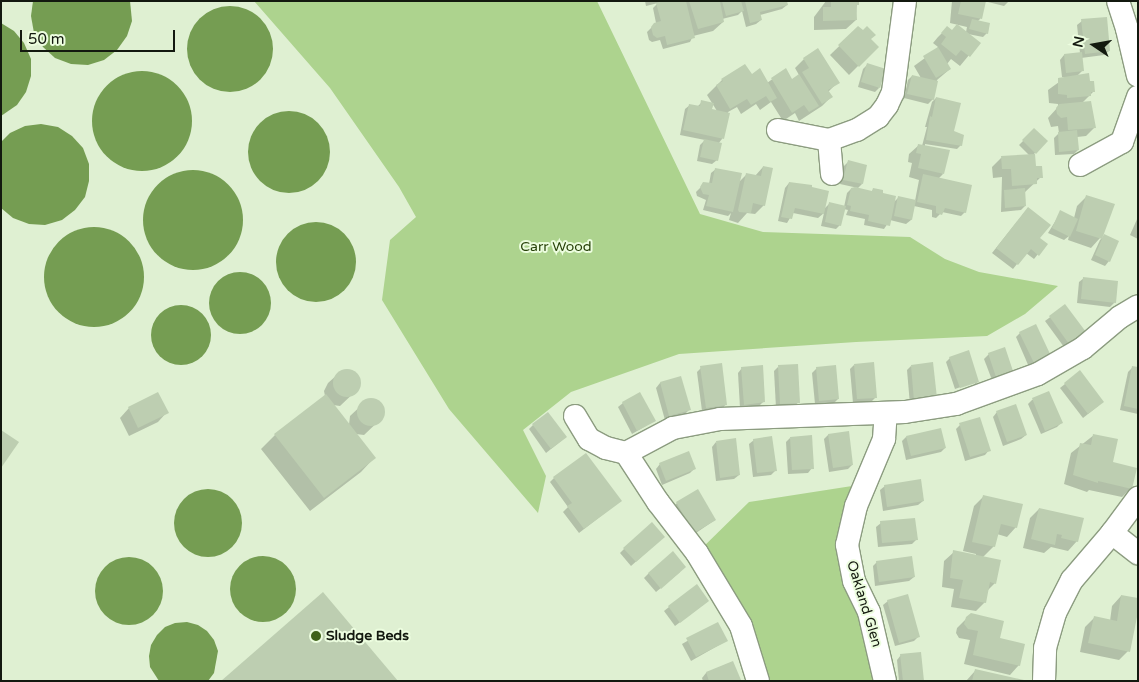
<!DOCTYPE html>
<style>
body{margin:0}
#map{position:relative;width:1139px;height:682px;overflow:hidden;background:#dff0d2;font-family:"Varela Round",sans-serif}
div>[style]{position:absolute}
.green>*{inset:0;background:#add38e}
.water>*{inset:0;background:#759d52}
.round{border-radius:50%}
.shadow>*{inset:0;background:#0003}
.building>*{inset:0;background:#bdceb1}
.roads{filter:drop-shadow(1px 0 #8c9c80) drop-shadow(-1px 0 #8c9c80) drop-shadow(0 1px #8c9c80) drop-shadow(0 -1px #8c9c80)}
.minor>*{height:22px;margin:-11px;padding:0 11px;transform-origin:11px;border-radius:11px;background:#fff}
.dots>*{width:14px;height:14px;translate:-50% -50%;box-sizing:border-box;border:2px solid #ecfddf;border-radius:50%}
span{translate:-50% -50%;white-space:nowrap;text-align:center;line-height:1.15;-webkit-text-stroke:4px #ecfddf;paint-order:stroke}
.park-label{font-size:14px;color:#264008}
.street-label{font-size:14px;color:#13190f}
.poi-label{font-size:14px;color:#13190f;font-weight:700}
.left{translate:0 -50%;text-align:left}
.frame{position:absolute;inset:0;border:2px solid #13190f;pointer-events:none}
.north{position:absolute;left:1069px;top:20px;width:50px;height:50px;-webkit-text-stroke:4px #ecfddf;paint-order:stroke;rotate:282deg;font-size:14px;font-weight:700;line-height:20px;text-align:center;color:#13190f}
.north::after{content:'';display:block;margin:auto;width:18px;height:22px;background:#13190f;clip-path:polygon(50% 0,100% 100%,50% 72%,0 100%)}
.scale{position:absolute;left:20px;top:30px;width:155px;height:22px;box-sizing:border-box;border:2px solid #13190f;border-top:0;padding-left:6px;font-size:15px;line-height:18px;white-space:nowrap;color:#13190f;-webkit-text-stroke:4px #ecfddf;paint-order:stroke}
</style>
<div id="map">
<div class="green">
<div style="clip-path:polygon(254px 1px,597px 1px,700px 214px,763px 232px,910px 237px,945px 259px,979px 272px,1058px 286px,1025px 314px,987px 336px,856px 342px,679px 354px,571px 392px,523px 430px,546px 476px,538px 513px,449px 409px,382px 300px,390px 240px,416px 217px,399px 187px,330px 88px)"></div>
<div style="clip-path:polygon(852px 486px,847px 545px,885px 681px,758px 681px,697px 553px,749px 502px)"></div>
</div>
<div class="water">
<div style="clip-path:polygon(33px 1px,130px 1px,132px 21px,127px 36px,117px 50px,104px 60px,88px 65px,71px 64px,55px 58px,43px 47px,34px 33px,31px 16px)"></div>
<div class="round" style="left:187px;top:6px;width:86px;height:86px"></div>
<div style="clip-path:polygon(1px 23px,14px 31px,24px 43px,31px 59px,31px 76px,26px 92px,17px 105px,1px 116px)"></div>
<div class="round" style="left:92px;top:71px;width:100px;height:100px"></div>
<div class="round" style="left:248px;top:111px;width:82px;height:82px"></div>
<div style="clip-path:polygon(41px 124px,58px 127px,72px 136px,83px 148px,89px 164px,89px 181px,85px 197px,75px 210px,62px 220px,45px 225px,29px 224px,13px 218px,1px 208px,1px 142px,10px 133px,25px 126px)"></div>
<div class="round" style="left:143px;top:170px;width:100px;height:100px"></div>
<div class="round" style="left:276px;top:222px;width:80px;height:80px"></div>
<div class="round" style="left:44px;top:227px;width:100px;height:100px"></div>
<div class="round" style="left:209px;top:272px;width:62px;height:62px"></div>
<div class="round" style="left:151px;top:305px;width:60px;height:60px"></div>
<div class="round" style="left:174px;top:489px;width:68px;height:68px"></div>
<div class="round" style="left:230px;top:556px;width:66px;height:66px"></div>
<div class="round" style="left:95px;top:557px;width:68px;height:68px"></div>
<div style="clip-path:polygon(187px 622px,198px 625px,207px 631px,214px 640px,218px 651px,214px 673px,208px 681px,159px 681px,150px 667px,149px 656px,151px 645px,157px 635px,165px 627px,175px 623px)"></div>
</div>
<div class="shadow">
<div style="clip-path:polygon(645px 1px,786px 1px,787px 5px,782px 9px,760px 15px,761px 20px,756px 24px,746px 27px,742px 11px,738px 15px,722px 19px,723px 22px,713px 31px,693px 36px,690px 42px,663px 49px,660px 40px,652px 42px,649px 40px,647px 32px,656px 23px,653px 8px,658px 3px,646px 6px)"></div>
<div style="clip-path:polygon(826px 1px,857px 1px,856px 20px,846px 29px,814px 30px,814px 17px)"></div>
<div style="clip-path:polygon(952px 1px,1009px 1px,1004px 6px,984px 1px,980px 19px,978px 21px,987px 33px,983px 37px,968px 34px,979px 43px,960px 66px,951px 59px,947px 64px,950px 69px,937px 80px,933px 99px,928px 104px,904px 98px,908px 80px,912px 76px,921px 78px,914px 66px,936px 50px,938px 47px,933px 43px,938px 37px,947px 28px,952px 31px,966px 32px,967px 27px,950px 23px)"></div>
<div style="clip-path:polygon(1082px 21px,1109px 51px,1104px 55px,1081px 58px,1082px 71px,1078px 75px,1088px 82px,1094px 91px,1082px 103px,1095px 127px,1086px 136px,1077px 137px,1078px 150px,1074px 154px,1055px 155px,1054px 138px,1059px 133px,1058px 126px,1051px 127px,1048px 118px,1058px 107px,1058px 104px,1049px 103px,1048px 90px,1066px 77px,1062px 77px,1060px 60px,1064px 55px,1080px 53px,1077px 25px)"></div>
<div style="clip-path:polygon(858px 28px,877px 47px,849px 75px,830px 55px)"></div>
<div style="clip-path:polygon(804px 59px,838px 82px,828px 92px,831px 97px,822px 106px,799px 121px,795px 113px,783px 121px,771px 102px,760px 110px,756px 104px,741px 114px,737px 107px,728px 112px,722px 139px,718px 144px,717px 160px,712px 164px,697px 161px,700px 145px,705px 140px,680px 135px,685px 109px,690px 105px,697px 107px,702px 102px,711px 110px,717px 111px,707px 95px,722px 80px,751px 75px,767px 83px,785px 70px,792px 80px,799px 75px,795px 68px)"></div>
<div style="clip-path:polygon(867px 65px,879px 88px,875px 92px,858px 87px,863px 69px)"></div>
<div style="clip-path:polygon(936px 98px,961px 145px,957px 149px,925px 144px,925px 146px,943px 174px,938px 179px,965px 212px,961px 216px,942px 212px,936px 218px,932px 217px,932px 210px,914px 206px,911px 220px,906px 224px,890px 220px,884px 229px,864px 225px,865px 219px,846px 215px,848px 210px,844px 209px,840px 225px,836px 229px,821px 226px,824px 213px,818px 218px,793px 213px,787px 223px,778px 221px,785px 188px,789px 183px,824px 209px,829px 204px,844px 207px,847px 193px,851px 189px,871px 192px,874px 189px,894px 202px,898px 198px,915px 201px,919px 180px,909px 177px,912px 163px,908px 162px,909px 154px,919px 145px,922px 146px,927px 127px,925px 127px,932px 102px)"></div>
<div style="clip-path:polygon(1034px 130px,1046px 141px,1034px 154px,1034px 168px,1041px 177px,1024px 193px,1025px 206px,1021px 210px,1001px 212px,1002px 177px,993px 178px,992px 167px,1001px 158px,1030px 156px,1019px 145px)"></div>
<div style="clip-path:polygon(848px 162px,862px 184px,858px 188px,840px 184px,844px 166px)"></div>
<div style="clip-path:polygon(763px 167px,764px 205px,755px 214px,747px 213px,738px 223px,729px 220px,731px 213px,728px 216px,703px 210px,706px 200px,697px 196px,696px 192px,704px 184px,709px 184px,711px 173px,716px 169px,739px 182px,747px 174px,755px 176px)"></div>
<div style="clip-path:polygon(1087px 196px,1100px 238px,1091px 248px,1068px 240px,1069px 236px,1064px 240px,1048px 233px,1061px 212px,1074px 218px,1077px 206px)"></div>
<div style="clip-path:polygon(1024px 213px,1038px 238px,1046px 244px,1034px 259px,1026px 253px,1013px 269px,992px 253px)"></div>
<div style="clip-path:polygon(1138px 217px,1138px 239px,1130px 235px)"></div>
<div style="clip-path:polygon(1104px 236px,1109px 261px,1105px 266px,1091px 260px,1100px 240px)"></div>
<div style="clip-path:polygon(1084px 278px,1115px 302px,1110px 307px,1077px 303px,1079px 282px)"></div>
<div style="clip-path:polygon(1065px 306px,1084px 332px,1064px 347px,1045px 321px)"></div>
<div style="clip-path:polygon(1020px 333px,1045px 360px,1029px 367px,1016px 337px)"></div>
<div style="clip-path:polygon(989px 354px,1012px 370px,1007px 375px,992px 380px,984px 359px)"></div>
<div style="clip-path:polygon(950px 358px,978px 381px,974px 386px,956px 392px,975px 385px,975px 382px,955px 389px,946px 362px)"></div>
<div style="clip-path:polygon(854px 365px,876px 397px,871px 402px,853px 403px,850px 369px)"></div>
<div style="clip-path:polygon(911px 366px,936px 398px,910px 405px,907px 370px)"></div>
<div style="clip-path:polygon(778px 367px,799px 402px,794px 406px,776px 408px,774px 371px)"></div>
<div style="clip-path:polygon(701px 368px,726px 404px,722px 409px,702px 411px,697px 372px)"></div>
<div style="clip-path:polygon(742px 368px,764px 401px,759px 406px,740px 408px,738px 373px)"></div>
<div style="clip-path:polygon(817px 368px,838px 399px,834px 403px,815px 404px,812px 373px)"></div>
<div style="clip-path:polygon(1132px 368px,1138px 369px,1138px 414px,1120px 410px,1128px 372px)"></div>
<div style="clip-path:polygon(350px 371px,359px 380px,359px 388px,340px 406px,333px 405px,349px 425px,350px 416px,366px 401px,375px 400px,382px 405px,383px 417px,364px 435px,356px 434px,374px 458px,361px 472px,310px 511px,261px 449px,275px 435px,325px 396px,324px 391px,328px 383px,338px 374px)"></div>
<div style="clip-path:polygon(1080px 372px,1098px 406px,1083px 418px,1060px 388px)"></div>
<div style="clip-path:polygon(680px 378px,689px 410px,685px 414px,665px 420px,656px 388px,660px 383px)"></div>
<div style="clip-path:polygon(1049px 393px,1061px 423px,1057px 427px,1041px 434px,1028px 404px,1032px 400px)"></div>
<div style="clip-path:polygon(623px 403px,654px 421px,632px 434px,618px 407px)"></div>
<div style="clip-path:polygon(129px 408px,167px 412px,158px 422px,129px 436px,120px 418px)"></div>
<div style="clip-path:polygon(997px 412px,1026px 435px,1021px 439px,1003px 446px,993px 417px)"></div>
<div style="clip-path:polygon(533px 425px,566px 437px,546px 453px,529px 429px)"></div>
<div style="clip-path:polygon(960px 425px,989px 450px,985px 455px,965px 461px,956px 429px)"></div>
<div style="clip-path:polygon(848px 432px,852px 465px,848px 469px,829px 472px,824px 439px,828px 435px)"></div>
<div style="clip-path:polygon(1094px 435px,1111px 463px,1131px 488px,1122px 497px,1089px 490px,1087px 492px,1064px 484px,1071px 453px)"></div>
<div style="clip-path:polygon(906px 437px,945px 448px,941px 452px,906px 460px,902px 441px)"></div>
<div style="clip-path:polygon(790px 438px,812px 468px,808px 473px,788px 474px,786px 442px)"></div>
<div style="clip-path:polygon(754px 440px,775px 471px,771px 475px,753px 477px,749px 444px)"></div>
<div style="clip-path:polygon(716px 442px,739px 475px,734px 479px,716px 481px,712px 447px)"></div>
<div style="clip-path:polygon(660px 464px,694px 469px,690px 473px,662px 485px,656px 469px)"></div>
<div style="clip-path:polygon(554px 478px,620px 501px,579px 533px,563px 512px,568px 507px,550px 482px)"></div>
<div style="clip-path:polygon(885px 486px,923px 501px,918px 505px,883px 511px,880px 490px)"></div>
<div style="clip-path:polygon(983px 497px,1016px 527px,1007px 537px,997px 534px,994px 546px,983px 557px,995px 583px,987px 591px,985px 602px,976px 611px,951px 607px,954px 589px,942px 587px,944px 561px,954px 552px,976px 556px,976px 554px,963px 551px,974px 506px)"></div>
<div style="clip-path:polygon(677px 503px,715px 520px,690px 537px,672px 508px)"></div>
<div style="clip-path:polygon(1039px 509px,1077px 541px,1068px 551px,1051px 547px,1044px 553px,1023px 548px,1030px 518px)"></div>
<div style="clip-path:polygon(881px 523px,916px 540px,912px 544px,878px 547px,876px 527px)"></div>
<div style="clip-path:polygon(659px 541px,631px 566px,620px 553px,624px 549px)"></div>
<div style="clip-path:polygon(877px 562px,914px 577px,909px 581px,875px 586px,873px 566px)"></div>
<div style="clip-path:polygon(680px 572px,656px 592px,644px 578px,649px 573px)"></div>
<div style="clip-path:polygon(1121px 596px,1128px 651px,1119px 660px,1080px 652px,1085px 627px,1094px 618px,1110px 621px,1112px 606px)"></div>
<div style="clip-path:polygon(708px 601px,675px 626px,664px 611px,669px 607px)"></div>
<div style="clip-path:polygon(888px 601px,918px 637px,914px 641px,895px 646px,883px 605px)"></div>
<div style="clip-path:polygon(967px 618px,999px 639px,1019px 665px,1010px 675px,964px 664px,970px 640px,959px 638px,956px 633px,957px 628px)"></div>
<div style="clip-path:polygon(717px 624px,726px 641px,691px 661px,682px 644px)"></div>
<div style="clip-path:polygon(901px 655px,923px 681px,899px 681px,897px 660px)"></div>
<div style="clip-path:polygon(732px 662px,739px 681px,703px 681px,702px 678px,706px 673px)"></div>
<div style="clip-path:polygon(975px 671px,1022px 681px,966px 681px)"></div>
</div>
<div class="building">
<div style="clip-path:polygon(662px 1px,686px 1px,695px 38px,667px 45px,665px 36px,657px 38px,653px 35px,651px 27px,654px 23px,661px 21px,656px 3px)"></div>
<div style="clip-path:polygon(689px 1px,720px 1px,724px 22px,698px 29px)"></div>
<div style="clip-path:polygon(722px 1px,741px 1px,744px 11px,726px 16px)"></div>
<div style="clip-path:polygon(745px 1px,787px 1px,788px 5px,760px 12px,762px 20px,750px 23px)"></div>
<div style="clip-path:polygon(831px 1px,859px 1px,859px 5px,856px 5px,857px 20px,823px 21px,823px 7px,831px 7px)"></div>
<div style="clip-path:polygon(961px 1px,986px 1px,982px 19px,958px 14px)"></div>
<div style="clip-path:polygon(1107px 17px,1110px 51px,1085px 54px,1081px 19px)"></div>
<div style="clip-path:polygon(972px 19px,990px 23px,988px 34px,969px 29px)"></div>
<div style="clip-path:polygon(957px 24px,981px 43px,970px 57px,961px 50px,956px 56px,941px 44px,946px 37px,941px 33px,947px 26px,952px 30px)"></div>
<div style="clip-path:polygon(858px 26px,863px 30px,867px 26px,876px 35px,871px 39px,879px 47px,859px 67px,838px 45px)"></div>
<div style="clip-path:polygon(938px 47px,951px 69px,936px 78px,923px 56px)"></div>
<div style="clip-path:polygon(818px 48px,840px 83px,828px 90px,833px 97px,822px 104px,802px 72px,809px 68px,803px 58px)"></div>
<div style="clip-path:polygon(1082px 52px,1084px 71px,1066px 73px,1064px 54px)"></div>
<div style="clip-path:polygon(867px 63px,886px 69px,880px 88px,861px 82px)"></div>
<div style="clip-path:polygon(745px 64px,752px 74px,760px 68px,777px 98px,770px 102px,766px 96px,751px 105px,747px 99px,730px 109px,716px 85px,723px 81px,721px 79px)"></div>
<div style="clip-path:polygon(786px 68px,792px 79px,799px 74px,819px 106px,809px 112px,804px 105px,792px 113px,771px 78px)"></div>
<div style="clip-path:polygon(1089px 73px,1090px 81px,1094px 81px,1095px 92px,1091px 92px,1091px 96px,1067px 98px,1067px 95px,1058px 94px,1058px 78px)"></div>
<div style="clip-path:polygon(912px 75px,938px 81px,934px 100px,907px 94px)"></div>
<div style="clip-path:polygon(936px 97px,961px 103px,954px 131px,964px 135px,962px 146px,926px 140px,930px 116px,932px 117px)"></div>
<div style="clip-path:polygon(701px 100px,714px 103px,712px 109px,730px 113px,724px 139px,683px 130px,689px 104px,700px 106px)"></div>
<div style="clip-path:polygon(1091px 101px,1096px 128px,1068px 130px,1067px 117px,1061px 118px,1057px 114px,1056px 108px,1059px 104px)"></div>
<div style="clip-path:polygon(1034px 128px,1048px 141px,1036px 154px,1022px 140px)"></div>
<div style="clip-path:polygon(1077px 130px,1079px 150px,1059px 152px,1058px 132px)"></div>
<div style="clip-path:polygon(704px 139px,722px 143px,718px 161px,700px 157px)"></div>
<div style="clip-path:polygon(918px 144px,950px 150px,944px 174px,918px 168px,921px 154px,916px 153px)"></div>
<div style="clip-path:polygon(1035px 154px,1036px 166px,1042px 166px,1043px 178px,1037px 178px,1037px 184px,1012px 186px,1011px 169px,1002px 169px,1001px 156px)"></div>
<div style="clip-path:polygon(848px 160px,867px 165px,863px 184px,843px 180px)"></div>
<div style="clip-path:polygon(763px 166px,773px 168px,765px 206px,753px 203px,751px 213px,739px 212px,738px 210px,746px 173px,761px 176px)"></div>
<div style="clip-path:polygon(715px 168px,742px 173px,733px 212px,706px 206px,709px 195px,703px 194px,700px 187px,703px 182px,712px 183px)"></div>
<div style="clip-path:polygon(923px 174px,972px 185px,966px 213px,945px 208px,942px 215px,936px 213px,936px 206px,917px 202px)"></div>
<div style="clip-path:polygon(789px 182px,812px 185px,812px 187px,829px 191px,824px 214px,795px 208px,792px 219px,781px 217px)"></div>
<div style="clip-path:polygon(855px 187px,872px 191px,873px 188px,883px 190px,883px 193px,896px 196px,890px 226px,868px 221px,869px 215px,850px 211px,851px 206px,847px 205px,851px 188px)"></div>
<div style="clip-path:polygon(1025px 188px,1026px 206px,1005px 208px,1004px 190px)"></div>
<div style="clip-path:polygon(1086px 195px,1115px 204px,1102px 239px,1076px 231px)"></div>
<div style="clip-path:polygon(898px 196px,916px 200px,912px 220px,894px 216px)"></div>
<div style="clip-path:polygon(829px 202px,846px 206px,841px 226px,825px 222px)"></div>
<div style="clip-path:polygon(1028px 207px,1051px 225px,1040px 238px,1048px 244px,1039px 256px,1031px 249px,1018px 265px,996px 248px)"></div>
<div style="clip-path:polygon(1060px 210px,1078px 219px,1070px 237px,1052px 228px)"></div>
<div style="clip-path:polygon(1104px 234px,1119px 241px,1110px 262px,1095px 255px)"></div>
<div style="clip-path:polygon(1083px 277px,1118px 281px,1116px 303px,1081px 299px)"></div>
<div style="clip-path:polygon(1065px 304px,1086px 332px,1069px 344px,1049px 316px)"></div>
<div style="clip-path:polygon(1036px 324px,1051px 356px,1034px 363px,1019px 332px)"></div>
<div style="clip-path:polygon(1005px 347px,1013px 371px,996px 377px,988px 353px)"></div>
<div style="clip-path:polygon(969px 350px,979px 382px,960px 388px,949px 357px)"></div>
<div style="clip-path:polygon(874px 362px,877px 398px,857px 399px,854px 364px)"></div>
<div style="clip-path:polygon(933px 362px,937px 398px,914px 401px,911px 365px)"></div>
<div style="clip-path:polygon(722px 363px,727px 405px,706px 408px,700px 366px)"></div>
<div style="clip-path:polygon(798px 364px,800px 403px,780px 404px,778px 365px)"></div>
<div style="clip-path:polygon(763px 365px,765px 402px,744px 405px,741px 367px)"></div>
<div style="clip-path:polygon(836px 365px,839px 399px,819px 401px,816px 367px)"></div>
<div style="clip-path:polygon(1132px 366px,1138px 367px,1138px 409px,1124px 406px)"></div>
<div class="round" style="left:333px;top:369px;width:28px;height:28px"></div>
<div style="clip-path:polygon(1080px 370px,1104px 402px,1088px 414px,1064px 383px)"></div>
<div style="clip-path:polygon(681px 376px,691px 410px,669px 416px,660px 382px)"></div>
<div style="clip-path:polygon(1049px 391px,1063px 423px,1045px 431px,1032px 398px)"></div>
<div style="clip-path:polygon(158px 392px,169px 413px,138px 428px,128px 407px)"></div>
<div style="clip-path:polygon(640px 392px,656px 421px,637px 431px,622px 402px)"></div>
<div style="clip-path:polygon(326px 394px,376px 458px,324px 498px,274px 434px)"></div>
<div class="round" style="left:357px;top:398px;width:28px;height:28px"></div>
<div style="clip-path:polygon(1016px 404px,1027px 435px,1007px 442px,996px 411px)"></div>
<div style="clip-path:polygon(548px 412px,567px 437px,551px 449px,532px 424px)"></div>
<div style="clip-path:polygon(980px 417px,991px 451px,970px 457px,959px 423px)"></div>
<div style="clip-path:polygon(941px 428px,946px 448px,911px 456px,906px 436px)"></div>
<div style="clip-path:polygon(1px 430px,19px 442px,1px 468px)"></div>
<div style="clip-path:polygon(849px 431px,853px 465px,833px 468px,828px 434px)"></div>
<div style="clip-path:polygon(1093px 434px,1118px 439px,1113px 462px,1137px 468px,1132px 489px,1098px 481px,1098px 483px,1073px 475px,1080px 443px,1091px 445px)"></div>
<div style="clip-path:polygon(812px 435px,814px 469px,792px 470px,790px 437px)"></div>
<div style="clip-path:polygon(772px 436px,777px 471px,757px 473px,753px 439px)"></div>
<div style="clip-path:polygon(736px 438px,740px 475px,720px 478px,716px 441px)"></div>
<div style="clip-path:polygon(689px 451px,696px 469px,666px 481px,659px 463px)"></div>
<div style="clip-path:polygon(586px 453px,622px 501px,584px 529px,567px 506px,572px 503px,553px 477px)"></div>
<div style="clip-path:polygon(921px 479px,924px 501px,887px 507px,884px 485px)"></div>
<div style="clip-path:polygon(698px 489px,716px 520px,694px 533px,676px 502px)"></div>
<div style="clip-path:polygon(983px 495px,1023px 504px,1017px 528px,1001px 524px,995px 547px,972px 542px)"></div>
<div style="clip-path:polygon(1039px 508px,1084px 518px,1078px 542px,1061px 538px,1062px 535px,1057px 534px,1055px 545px,1031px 539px)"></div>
<div style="clip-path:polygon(915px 518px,918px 540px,882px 543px,880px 521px)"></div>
<div style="clip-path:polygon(652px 522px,665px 537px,636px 562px,623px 548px)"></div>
<div style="clip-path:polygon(953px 550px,1001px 560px,996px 584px,990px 582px,986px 603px,959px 598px,963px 580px,950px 578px)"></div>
<div style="clip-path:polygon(673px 551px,686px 567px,661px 589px,648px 573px)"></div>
<div style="clip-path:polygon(912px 556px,915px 577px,879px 582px,876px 561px)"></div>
<div style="clip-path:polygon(697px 584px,709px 601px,680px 623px,668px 606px)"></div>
<div style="clip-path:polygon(323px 592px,398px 681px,221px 681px)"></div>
<div style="clip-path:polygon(908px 594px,920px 637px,899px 643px,887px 600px)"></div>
<div style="clip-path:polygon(1121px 595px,1138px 598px,1138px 612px,1130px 652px,1088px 643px,1094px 616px,1117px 621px)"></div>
<div style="clip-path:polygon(971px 613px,1004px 621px,1000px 638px,1025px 644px,1020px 666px,973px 655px,978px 631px,968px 629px,964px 624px,966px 617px)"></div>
<div style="clip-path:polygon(718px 622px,728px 641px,696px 657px,686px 638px)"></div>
<div style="clip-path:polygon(921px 652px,924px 681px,903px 681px,900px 654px)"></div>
<div style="clip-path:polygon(733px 661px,741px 680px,709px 681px,706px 672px)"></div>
<div style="clip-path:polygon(975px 669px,1024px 680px,1024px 681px,972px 681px)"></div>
</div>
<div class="roads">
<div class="minor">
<div style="left:1118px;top:1px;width:29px;rotate:72deg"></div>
<div style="left:1127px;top:29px;width:48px;rotate:76.8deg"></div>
<div style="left:778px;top:130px;width:52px;rotate:11.1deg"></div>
<div style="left:829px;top:140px;width:30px;rotate:-20deg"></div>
<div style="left:857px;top:130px;width:25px;rotate:-32deg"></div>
<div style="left:878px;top:117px;width:15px;rotate:-53deg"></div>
<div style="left:887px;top:105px;width:14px;rotate:-65deg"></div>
<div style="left:893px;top:92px;width:92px;rotate:-82.5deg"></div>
<div style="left:829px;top:140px;width:34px;rotate:85deg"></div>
<div style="left:1080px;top:165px;width:48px;rotate:-28.7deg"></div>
<div style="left:1122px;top:142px;width:48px;rotate:-70.4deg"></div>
<div style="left:575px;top:416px;width:27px;rotate:59deg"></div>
<div style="left:589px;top:439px;width:19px;rotate:28deg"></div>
<div style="left:606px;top:448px;width:21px;rotate:14deg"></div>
<div style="left:626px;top:453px;width:59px;rotate:56.9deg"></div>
<div style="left:658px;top:502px;width:64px;rotate:52.6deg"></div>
<div style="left:697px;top:553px;width:85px;rotate:58.9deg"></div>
<div style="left:741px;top:626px;width:58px;rotate:72.8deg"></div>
<div style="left:626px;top:453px;width:53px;rotate:-28deg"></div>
<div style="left:673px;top:428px;width:48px;rotate:-10.8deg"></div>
<div style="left:720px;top:419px;width:185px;rotate:-2.2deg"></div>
<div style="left:905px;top:412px;width:52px;rotate:-8.9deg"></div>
<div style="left:956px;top:404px;width:87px;rotate:-20.1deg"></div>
<div style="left:1038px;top:374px;width:52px;rotate:-30deg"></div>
<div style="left:1083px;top:348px;width:48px;rotate:-40deg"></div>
<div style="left:1120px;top:317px;width:21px;rotate:-31deg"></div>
<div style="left:1112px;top:533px;width:33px;rotate:38deg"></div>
<div style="left:885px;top:681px;width:71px;rotate:-103.1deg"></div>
<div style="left:869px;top:612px;width:34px;rotate:-116deg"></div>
<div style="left:854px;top:581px;width:37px;rotate:-101deg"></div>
<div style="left:847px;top:545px;width:40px;rotate:-77deg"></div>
<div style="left:856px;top:506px;width:73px;rotate:-67.3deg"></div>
<div style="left:884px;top:439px;width:26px;rotate:-86deg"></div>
<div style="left:1044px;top:681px;width:33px;rotate:-88deg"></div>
<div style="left:1045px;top:648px;width:36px;rotate:-74deg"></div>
<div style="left:1055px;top:613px;width:37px;rotate:-63deg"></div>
<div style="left:1072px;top:580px;width:62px;rotate:-49.6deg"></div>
<div style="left:1112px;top:533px;width:44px;rotate:-53.4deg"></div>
</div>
</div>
<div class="dots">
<div style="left:316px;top:636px;background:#3f6219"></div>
</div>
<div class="park-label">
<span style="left:556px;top:247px">Carr Wood</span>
</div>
<div class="street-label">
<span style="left:864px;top:604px;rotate:73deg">Oakland Glen</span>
</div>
<div class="poi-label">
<span class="left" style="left:326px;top:636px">Sludge Beds</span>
</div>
<div class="frame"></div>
<div class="north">N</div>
<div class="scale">50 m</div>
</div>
